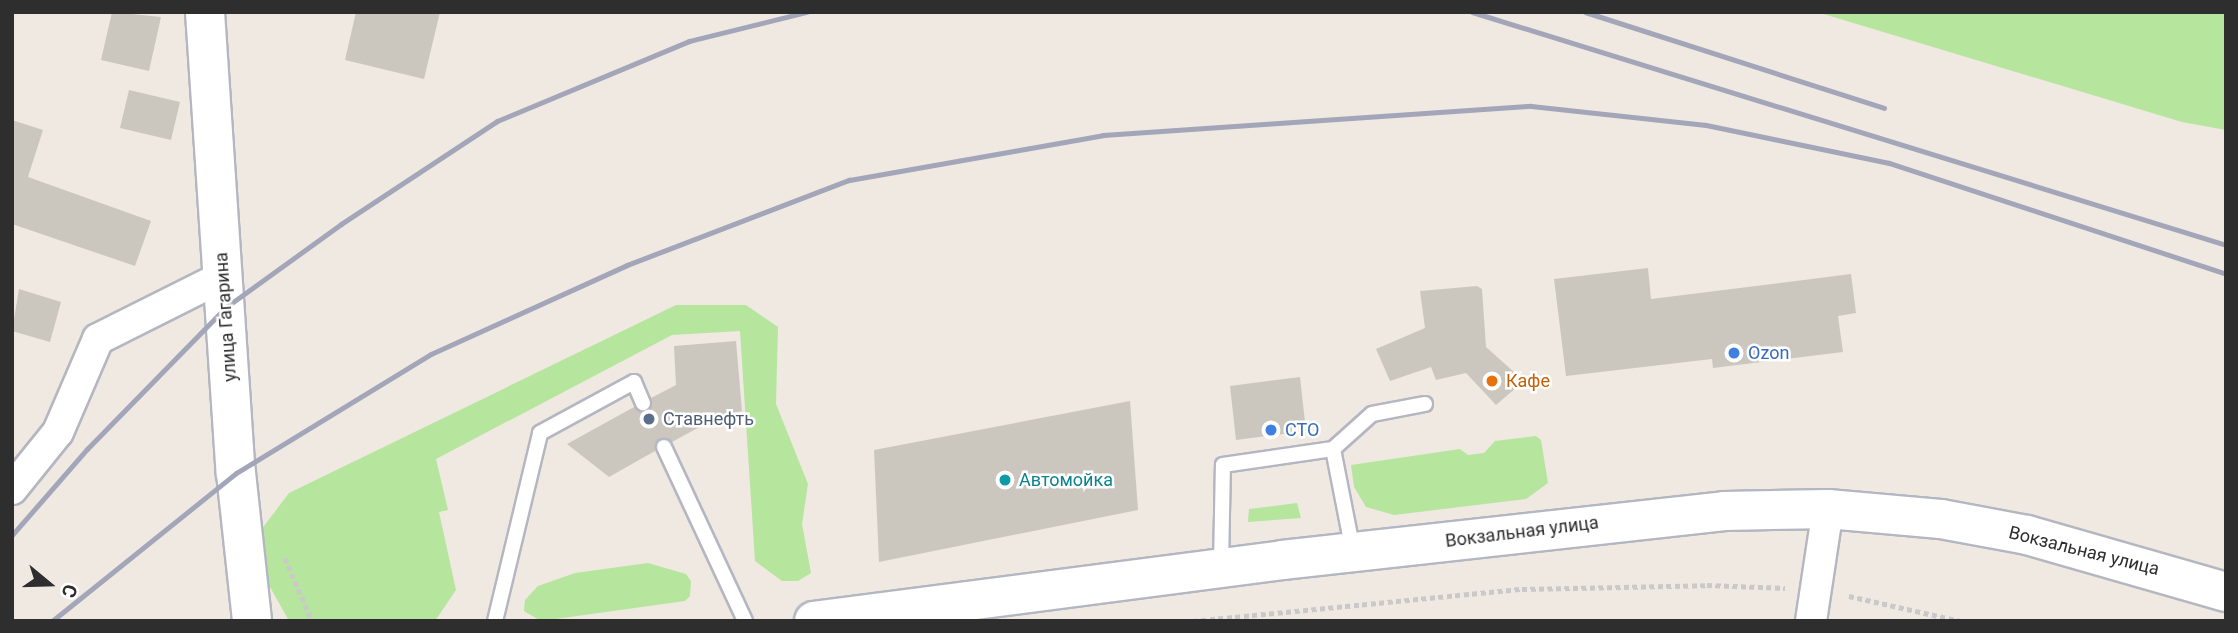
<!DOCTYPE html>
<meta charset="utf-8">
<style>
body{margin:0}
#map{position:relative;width:2238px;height:633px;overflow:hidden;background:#efe9e1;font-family:Roboto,sans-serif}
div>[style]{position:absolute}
.green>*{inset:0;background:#b6e59e}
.building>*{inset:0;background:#cbc7bf}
.path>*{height:4.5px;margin-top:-2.25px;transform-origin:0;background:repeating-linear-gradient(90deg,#c9c9c9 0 5px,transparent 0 8.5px)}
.roads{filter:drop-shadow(2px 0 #b4b7c1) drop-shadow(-2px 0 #b4b7c1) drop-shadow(0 2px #b4b7c1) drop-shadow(0 -2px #b4b7c1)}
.service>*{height:14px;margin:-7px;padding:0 7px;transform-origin:7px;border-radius:7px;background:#fff}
.minor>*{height:30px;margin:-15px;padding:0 15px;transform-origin:15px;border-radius:15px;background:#fff}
.secondary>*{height:38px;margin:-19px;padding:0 19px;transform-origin:19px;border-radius:19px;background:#fff}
.rail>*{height:5px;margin:-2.5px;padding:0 2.5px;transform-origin:2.5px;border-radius:2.5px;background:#a3a6b8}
.dots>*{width:19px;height:19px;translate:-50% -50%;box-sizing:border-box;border:4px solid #fff;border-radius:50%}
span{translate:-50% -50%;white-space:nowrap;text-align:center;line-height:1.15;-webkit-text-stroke:5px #fff;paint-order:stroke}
.street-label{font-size:18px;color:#2e2e2e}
.shop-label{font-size:18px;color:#366cbe}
.left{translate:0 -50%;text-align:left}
.food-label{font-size:18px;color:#c56008}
.service-label{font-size:18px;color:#4e5e75}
.culture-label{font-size:18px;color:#0d838f}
.frame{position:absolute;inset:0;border:14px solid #2e2e2e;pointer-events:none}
.north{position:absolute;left:14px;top:549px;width:70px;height:70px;-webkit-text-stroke:5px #fff;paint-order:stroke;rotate:109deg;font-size:19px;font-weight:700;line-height:28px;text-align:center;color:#2e2e2e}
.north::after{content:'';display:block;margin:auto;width:24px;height:32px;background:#2e2e2e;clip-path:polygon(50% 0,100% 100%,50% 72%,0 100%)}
</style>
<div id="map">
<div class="green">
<div style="clip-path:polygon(1817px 12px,2226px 12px,2226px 130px,2182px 122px)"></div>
<div style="clip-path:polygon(676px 305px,746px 305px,778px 327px,776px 404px,808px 484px,802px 524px,811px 573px,798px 581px,782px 581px,755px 561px,740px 331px,672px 335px,436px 459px,448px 510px,439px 512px,456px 590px,435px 621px,289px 621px,265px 578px,261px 530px,289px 493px)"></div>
<div style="clip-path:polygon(1536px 436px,1541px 440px,1548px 483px,1526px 499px,1394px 515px,1366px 507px,1354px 487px,1351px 465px,1460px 449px,1468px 455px,1484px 453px,1495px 441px)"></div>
<div style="clip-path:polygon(1297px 503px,1301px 518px,1248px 522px,1249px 509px)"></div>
<div style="clip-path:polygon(648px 563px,686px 574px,691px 581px,690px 596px,685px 601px,541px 621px,524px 611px,525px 600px,538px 586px,575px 573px)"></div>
</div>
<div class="building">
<div style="clip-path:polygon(112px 12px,161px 17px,149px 71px,101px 60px)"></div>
<div style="clip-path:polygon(356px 12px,440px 12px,424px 79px,345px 60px)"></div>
<div style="clip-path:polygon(129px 90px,180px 102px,171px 140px,120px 128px)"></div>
<div style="clip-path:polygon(12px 120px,43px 130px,28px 177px,151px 221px,135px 266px,12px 224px)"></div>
<div style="clip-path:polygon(1648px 268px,1651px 299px,1851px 274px,1856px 313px,1838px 316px,1843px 352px,1713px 368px,1712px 359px,1566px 376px,1554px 279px)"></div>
<div style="clip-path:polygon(1477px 286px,1482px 289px,1486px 347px,1524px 381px,1496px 405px,1466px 373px,1436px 380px,1431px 367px,1390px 381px,1376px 349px,1425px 328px,1420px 291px)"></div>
<div style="clip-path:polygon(19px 289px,61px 302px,50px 342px,12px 331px)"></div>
<div style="clip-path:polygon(736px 341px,742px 411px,714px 419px,672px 442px,659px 439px,655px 451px,609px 477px,567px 444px,634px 407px,641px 412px,650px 409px,651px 398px,676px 385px,674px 346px)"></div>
<div style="clip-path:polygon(1300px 377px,1306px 431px,1236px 440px,1230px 386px)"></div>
<div style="clip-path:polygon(1130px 401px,1138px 510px,879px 562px,874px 450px)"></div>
</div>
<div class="path">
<div style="left:285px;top:558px;width:69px;rotate:66.8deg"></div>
<div style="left:1849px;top:596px;width:114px;rotate:12.7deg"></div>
<div style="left:1193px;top:621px;width:331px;rotate:-5.6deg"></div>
<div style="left:1522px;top:589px;width:185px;rotate:-1.2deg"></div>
<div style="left:1707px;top:585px;width:78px;rotate:2.2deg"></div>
</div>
<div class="roads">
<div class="service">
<div style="left:664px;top:447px;width:192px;rotate:65deg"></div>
<div style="left:1333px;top:449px;width:52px;rotate:-41.9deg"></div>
<div style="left:1372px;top:414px;width:54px;rotate:-10.7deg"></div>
<div style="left:1221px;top:566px;width:101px;rotate:-88.9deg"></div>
<div style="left:1223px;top:465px;width:111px;rotate:-8.3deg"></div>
<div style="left:1333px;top:449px;width:104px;rotate:78.9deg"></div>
<div style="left:495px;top:621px;width:193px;rotate:-76.5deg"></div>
<div style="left:540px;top:433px;width:107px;rotate:-28.5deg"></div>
<div style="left:634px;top:382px;width:23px;rotate:67deg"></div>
</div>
<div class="minor">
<div style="left:12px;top:489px;width:73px;rotate:-51.1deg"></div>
<div style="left:58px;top:432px;width:101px;rotate:-66.7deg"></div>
<div style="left:98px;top:339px;width:141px;rotate:-26.6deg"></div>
<div style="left:1811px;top:621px;width:113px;rotate:-81.4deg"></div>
</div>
<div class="secondary">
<div style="left:205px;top:12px;width:462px;rotate:86.2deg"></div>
<div style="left:236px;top:473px;width:149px;rotate:83.8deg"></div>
<div style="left:814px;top:621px;width:472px;rotate:-7.4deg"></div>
<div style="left:1282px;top:560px;width:445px;rotate:-6.3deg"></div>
<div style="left:1724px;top:511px;width:104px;rotate:-1.1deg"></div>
<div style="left:1828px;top:509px;width:113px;rotate:5.1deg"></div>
<div style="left:1941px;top:519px;width:87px;rotate:10.5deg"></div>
<div style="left:2027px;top:535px;width:207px;rotate:16deg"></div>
</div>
</div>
<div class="rail">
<div style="left:1472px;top:12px;width:789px;rotate:17.17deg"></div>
<div style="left:1585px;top:12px;width:314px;rotate:17.8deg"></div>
<div style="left:12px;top:535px;width:114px;rotate:-48.9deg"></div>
<div style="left:87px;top:449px;width:199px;rotate:-45.6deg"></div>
<div style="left:226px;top:307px;width:142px;rotate:-35.8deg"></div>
<div style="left:341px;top:224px;width:187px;rotate:-33.4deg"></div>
<div style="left:497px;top:121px;width:208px;rotate:-22.6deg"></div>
<div style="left:689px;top:41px;width:121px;rotate:-13.9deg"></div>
<div style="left:52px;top:621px;width:236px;rotate:-38.8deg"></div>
<div style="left:236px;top:473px;width:228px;rotate:-31.4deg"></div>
<div style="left:431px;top:354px;width:215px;rotate:-24.4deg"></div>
<div style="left:627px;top:265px;width:238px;rotate:-21deg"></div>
<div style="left:849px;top:180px;width:258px;rotate:-10deg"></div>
<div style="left:1103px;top:135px;width:429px;rotate:-3.9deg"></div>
<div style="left:1531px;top:106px;width:176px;rotate:6.2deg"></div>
<div style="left:1706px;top:125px;width:187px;rotate:11.7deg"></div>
<div style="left:1889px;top:163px;width:355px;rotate:18.2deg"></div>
</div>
<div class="dots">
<div style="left:1734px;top:353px;background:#3f7fe0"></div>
<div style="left:1492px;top:381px;background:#e8710a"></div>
<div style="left:649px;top:419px;background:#5c6f8a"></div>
<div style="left:1271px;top:430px;background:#3f7fe0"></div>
<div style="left:1005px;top:480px;background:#0f9aa8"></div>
</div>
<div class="street-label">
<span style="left:226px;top:317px;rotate:-94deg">улица Гагарина</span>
<span style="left:1522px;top:532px;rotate:-7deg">Вокзальная улица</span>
<span style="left:2084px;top:551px;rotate:14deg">Вокзальная улица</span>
</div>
<div class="shop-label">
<span class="left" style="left:1748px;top:353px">Ozon</span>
<span class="left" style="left:1285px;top:430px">СТО</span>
</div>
<div class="food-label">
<span class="left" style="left:1506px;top:381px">Кафе</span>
</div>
<div class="service-label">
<span class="left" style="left:663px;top:419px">Ставнефть</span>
</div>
<div class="culture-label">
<span class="left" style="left:1019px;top:480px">Автомойка</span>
</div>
<div class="frame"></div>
<div class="north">С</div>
</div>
